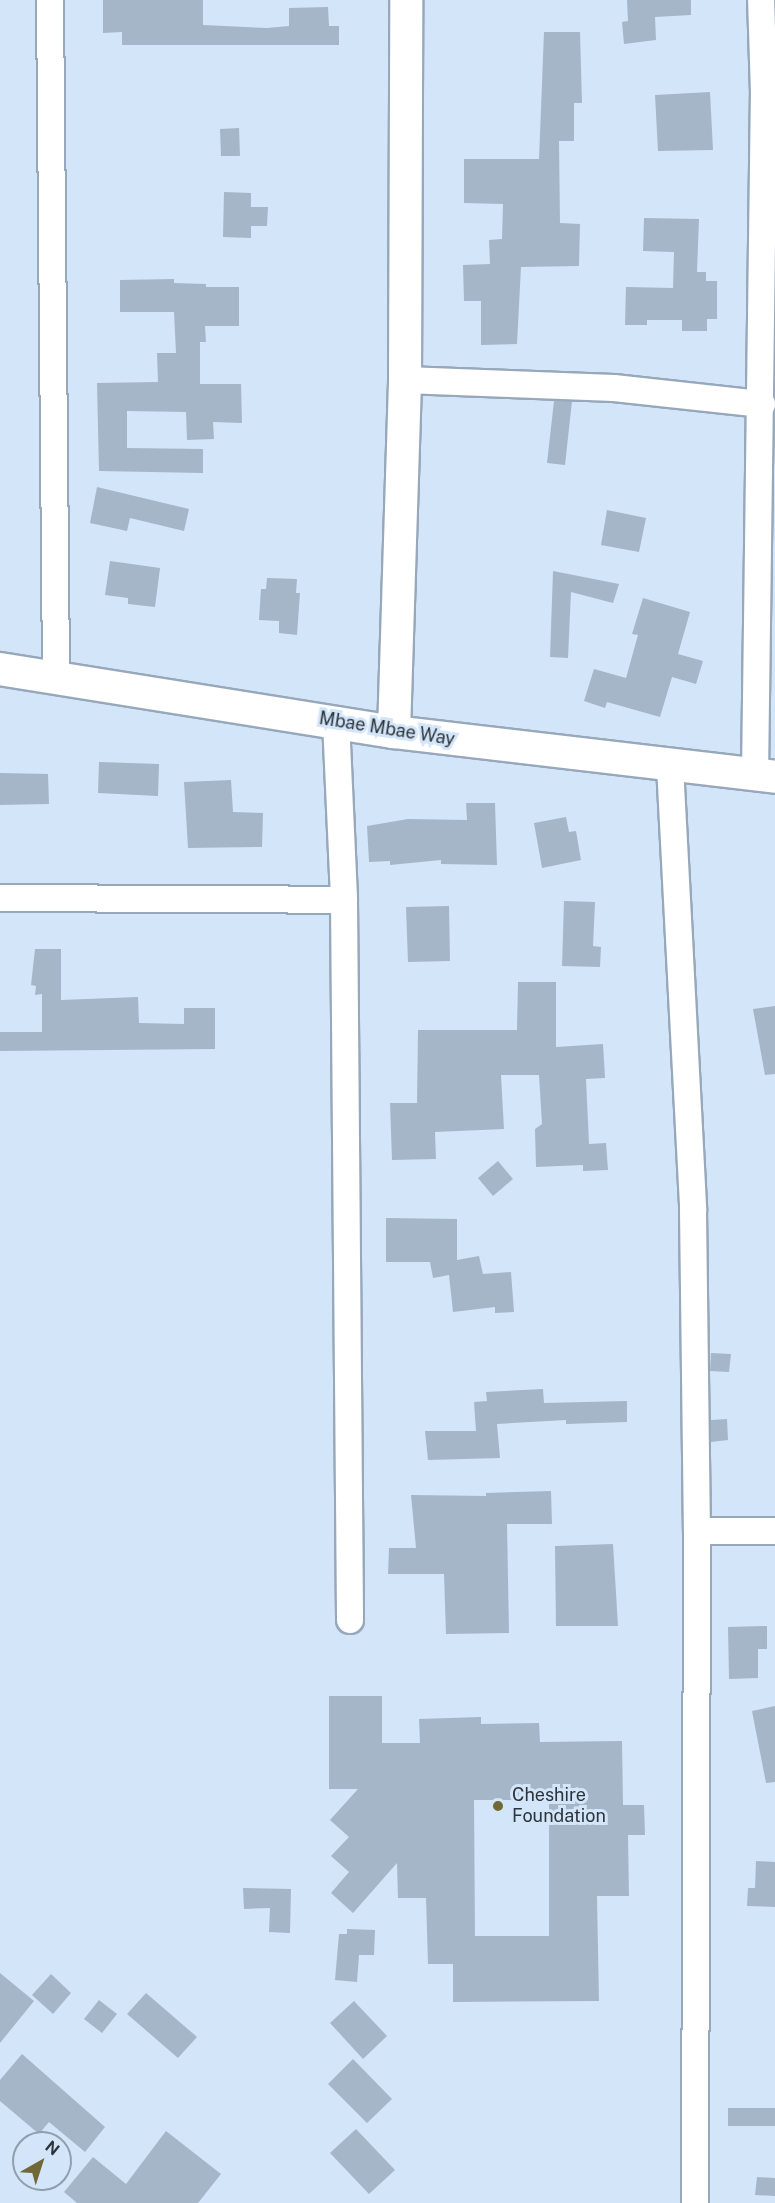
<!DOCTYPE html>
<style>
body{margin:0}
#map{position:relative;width:775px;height:2203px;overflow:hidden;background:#d3e5f8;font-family:"Public Sans",sans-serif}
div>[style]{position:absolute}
.building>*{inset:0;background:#a5b6c8}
.roads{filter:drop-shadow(2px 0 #97a8ba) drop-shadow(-2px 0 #97a8ba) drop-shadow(0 2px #97a8ba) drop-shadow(0 -2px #97a8ba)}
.minor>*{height:26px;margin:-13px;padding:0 13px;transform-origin:13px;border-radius:13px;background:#fff}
.tertiary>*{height:32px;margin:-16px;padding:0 16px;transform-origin:16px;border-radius:16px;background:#fff}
.dots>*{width:16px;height:16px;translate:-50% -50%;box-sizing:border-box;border:3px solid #d3e5f8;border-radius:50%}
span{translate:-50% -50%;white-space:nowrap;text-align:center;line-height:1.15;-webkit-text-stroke:6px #d3e5f8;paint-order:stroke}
.street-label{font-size:18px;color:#2d343b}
.poi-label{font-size:18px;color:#2d343b}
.left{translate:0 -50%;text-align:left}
.north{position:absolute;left:12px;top:2131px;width:60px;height:60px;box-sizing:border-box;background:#d3e5f8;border:2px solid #919eac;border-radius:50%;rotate:39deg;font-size:16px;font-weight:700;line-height:24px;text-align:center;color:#2d343b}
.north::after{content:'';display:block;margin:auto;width:21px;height:27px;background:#706835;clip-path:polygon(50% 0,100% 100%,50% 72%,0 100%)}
</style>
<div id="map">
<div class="building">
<div style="clip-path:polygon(103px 0,203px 0,203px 25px,267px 28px,289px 26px,289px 8px,328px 7px,329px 26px,339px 26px,339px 45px,122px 45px,122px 32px,103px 33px)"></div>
<div style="clip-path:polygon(627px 0,691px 0,691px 15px,655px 17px,656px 40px,624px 44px,622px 22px,628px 21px)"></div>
<div style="clip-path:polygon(544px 32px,580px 32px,582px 103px,574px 103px,574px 141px,559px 141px,560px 223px,580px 224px,579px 266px,521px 267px,517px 344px,481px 345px,481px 301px,464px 301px,463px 265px,490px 264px,489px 240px,502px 239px,503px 204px,464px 203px,464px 159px,539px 159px)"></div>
<div style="clip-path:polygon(710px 92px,713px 150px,658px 151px,655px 95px)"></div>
<div style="clip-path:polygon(239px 128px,240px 156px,221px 156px,220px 129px)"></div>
<div style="clip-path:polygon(224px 192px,251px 193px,251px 207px,268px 207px,267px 226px,251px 226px,251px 238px,223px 237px)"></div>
<div style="clip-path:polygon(644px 218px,699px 219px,697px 272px,706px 272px,706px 281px,717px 281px,717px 319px,707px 319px,707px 331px,682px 331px,682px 320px,647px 320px,647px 325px,625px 325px,626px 287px,673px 288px,674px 252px,643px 251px)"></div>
<div style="clip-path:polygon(174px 279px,174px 283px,206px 284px,206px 287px,239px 287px,239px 326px,205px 326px,206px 342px,200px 342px,200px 384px,241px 384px,242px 423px,213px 422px,214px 439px,187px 440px,186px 412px,127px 411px,127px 448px,203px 449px,203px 473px,99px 471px,97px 383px,158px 382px,157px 353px,176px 353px,174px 312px,120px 312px,120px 280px)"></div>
<div style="clip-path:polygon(554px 401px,572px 401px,565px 465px,547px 463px)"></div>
<div style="clip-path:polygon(97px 487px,189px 509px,184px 531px,130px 518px,127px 531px,90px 523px)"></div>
<div style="clip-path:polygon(607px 510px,646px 518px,639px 552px,601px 545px)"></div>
<div style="clip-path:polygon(110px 561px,160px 568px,155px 607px,128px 604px,128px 598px,105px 595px)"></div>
<div style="clip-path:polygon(553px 571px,619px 584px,613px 603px,571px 592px,568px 658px,550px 657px)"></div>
<div style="clip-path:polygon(267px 578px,297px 579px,296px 593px,300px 593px,297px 635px,279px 633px,279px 621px,259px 620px,261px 589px,266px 589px)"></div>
<div style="clip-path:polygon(643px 598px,690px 612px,678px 654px,703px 661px,696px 684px,672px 677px,660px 717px,607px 702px,605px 708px,584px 701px,594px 669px,626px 678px,638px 635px,632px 634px)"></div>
<div style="clip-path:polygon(99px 762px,159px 764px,158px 796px,98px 793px)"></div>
<div style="clip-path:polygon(0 773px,48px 774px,49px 804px,0 805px)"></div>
<div style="clip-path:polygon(231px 780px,233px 812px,263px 813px,262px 847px,188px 848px,184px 782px)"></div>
<div style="clip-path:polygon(466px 803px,495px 803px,497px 865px,441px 864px,441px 860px,390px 865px,390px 861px,369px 862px,367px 826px,408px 819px,467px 820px)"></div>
<div style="clip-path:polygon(566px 817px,569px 832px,576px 831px,581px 860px,542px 868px,534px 823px)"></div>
<div style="clip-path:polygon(564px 901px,595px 902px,593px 946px,601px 947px,600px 967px,562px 966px)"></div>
<div style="clip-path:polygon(449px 906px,450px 961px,408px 962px,406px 907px)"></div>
<div style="clip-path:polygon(35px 949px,61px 949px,61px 1000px,138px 997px,139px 1023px,184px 1024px,184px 1008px,215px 1008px,215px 1049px,0 1051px,0 1032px,42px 1032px,42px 994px,35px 995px,36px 986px,31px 985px)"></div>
<div style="clip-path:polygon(518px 982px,556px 982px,556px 1047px,603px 1044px,605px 1078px,586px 1079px,589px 1144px,606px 1143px,608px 1170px,583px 1171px,583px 1165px,536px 1167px,535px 1129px,542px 1124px,539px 1075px,501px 1075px,504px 1129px,435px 1132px,436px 1159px,392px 1160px,390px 1103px,417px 1103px,418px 1030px,517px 1030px)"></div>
<div style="clip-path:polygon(775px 1006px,775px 1074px,765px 1075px,753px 1009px)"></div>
<div style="clip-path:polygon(498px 1161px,513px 1179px,493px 1196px,478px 1178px)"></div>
<div style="clip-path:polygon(386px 1218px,457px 1219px,457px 1260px,479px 1256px,483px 1274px,511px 1272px,514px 1312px,495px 1313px,495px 1307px,453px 1312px,449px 1275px,433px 1278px,430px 1262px,386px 1262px)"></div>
<div style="clip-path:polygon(711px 1353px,731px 1354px,729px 1372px,710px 1371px)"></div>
<div style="clip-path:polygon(543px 1389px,544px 1403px,627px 1401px,627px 1422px,566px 1424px,566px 1420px,497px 1424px,500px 1458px,428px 1460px,425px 1431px,476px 1431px,474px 1402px,487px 1401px,486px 1392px)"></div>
<div style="clip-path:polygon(727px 1419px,728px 1440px,711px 1442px,711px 1420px)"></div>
<div style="clip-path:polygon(551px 1491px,552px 1524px,507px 1524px,509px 1633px,446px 1634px,444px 1574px,388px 1574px,389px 1548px,416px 1548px,411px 1495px,486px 1496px,486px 1493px)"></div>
<div style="clip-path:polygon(613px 1544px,618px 1626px,556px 1626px,555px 1546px)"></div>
<div style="clip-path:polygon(767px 1626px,767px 1649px,758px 1649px,758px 1678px,729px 1679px,728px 1627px)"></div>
<div style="clip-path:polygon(evenodd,329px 1696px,382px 1696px,382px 1743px,420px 1743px,419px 1719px,481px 1717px,481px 1724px,539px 1723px,540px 1742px,622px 1741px,623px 1805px,644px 1805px,645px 1835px,628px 1835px,629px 1896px,597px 1896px,599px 2001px,453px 2002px,453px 1964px,428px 1964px,426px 1898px,398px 1898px,397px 1863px,353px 1913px,331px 1893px,349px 1872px,331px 1856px,349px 1837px,330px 1820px,358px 1789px,329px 1789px,329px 1696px,474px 1800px,549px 1800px,549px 1936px,475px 1936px,474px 1800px)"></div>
<div style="clip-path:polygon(775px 1706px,775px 1782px,766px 1783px,752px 1711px)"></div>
<div style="clip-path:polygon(756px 1861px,775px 1862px,775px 1907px,747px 1906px,748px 1888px,755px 1888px)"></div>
<div style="clip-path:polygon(243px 1888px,291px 1889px,290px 1933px,269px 1932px,270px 1908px,244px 1909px)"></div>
<div style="clip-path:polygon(347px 1929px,375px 1930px,374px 1955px,359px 1955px,357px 1982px,335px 1980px,339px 1934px,347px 1934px)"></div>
<div style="clip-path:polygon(0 1973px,34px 2001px,0 2043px)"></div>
<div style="clip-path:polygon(51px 1974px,71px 1993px,53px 2014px,32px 1995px)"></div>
<div style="clip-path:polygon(146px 1993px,197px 2037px,178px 2058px,127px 2014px)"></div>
<div style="clip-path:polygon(99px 2000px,117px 2014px,102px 2033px,84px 2019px)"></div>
<div style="clip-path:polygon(354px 2001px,387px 2036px,363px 2059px,330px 2023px)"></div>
<div style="clip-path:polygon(22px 2054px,105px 2127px,85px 2152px,49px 2122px,39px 2134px,0 2101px,0 2080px)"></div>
<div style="clip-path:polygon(353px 2059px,392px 2099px,367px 2123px,328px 2084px)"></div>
<div style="clip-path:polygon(728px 2108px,775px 2108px,775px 2126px,728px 2126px)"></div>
<div style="clip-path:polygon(356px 2129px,395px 2170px,369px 2194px,330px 2153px)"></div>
<div style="clip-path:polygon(166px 2131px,221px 2174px,198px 2203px,77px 2203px,64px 2192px,93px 2157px,126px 2184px)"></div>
<div style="clip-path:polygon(757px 2177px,775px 2178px,775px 2196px,755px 2195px)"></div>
</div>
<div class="roads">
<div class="minor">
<div style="left:50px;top:0;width:678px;rotate:89.49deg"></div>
<div style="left:405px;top:380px;width:209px;rotate:2.2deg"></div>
<div style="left:614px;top:388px;width:149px;rotate:6.2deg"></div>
<div style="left:336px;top:721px;width:179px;rotate:87.4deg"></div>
<div style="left:344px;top:900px;width:720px;rotate:89.52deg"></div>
<div style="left:670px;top:766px;width:445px;rotate:87deg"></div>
<div style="left:693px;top:1210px;width:321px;rotate:89.3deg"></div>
<div style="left:697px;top:1531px;width:672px;rotate:90.17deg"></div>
<div style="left:755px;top:776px;width:683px;rotate:-89.25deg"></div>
<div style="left:764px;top:93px;width:93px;rotate:-91.8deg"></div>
<div style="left:0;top:898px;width:344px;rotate:0.3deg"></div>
<div style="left:697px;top:1531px;width:78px"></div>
</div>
<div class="tertiary">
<div style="left:0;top:669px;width:399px;rotate:9.1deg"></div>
<div style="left:394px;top:732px;width:384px;rotate:6.7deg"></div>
<div style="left:394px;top:732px;width:352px;rotate:-88.2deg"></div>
<div style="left:405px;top:380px;width:380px;rotate:-89.8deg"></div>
</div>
</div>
<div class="dots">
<div style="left:498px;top:1806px;background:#706835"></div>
</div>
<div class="street-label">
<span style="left:387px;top:729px;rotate:9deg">Mbae Mbae Way</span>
</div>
<div class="poi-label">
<span class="left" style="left:512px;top:1806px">Cheshire<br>Foundation</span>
</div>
<div class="north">N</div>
</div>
